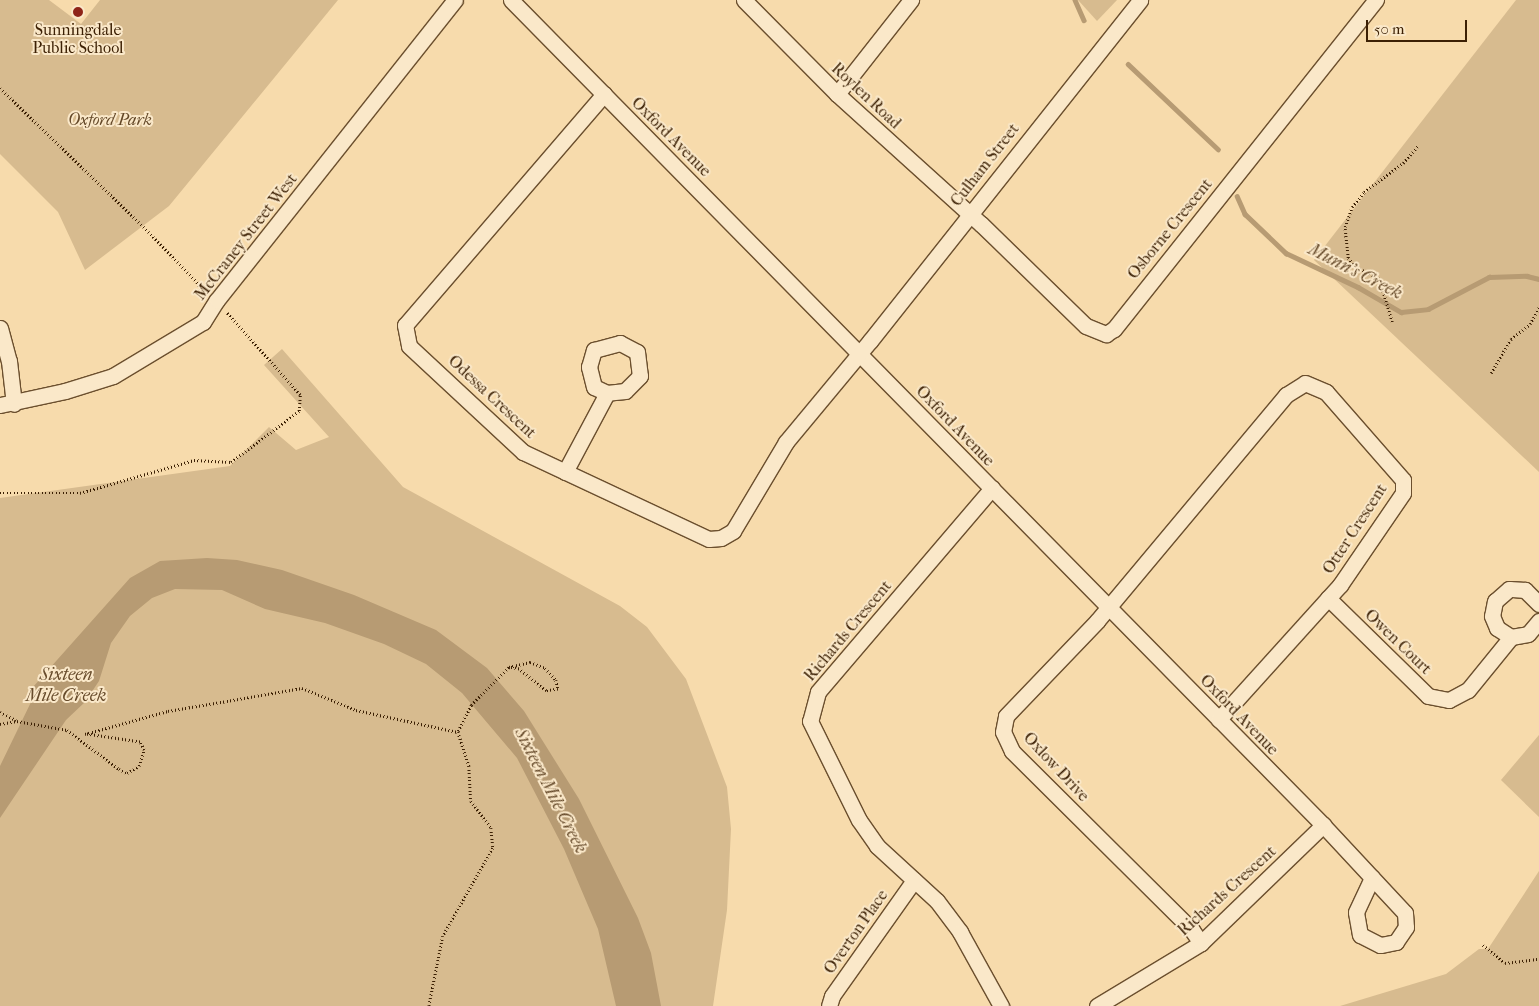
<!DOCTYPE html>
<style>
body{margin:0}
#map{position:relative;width:1539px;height:1006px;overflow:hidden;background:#f7dbac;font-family:"IM FELL French Canon",serif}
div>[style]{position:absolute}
.green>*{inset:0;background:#d7bb8f}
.water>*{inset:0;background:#b79b73}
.stream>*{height:4.5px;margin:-2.25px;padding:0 2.25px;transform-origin:2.25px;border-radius:2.25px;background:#b79b73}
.path>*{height:2.5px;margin-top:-1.25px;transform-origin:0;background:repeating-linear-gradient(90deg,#3c2004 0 1px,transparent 0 3.5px)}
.roads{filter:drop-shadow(1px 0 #6b4f2e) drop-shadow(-1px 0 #6b4f2e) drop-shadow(0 1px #6b4f2e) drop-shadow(0 -1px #6b4f2e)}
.street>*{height:15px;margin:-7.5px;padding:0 7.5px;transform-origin:7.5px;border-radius:7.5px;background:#fae8c9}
.dots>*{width:14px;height:14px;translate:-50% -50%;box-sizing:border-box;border:2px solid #fae8c9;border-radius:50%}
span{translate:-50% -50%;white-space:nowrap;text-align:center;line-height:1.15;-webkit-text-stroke:4px #fae8c9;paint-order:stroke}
.poi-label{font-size:16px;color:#3c2004}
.street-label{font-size:16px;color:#3c2004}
.park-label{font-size:16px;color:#634727;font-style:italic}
.water-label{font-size:18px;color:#674b2b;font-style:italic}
.scale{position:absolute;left:1366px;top:20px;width:101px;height:22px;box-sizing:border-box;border:2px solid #3c2004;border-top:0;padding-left:6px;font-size:15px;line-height:18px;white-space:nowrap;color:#3c2004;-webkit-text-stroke:4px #fae8c9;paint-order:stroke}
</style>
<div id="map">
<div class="green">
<div style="clip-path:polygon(0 0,49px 0,81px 24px,100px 0,338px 0,169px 206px,85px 270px,58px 212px,0 154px)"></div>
<div style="clip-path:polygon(1078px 0,1117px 0,1097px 21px)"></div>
<div style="clip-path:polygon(1516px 0,1539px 0,1539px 472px,1314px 260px)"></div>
<div style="clip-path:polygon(282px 349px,403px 487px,620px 606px,647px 627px,686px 679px,727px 787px,731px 829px,727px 910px,713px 1006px,0 1006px,0 498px,230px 466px,269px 427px,296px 450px,329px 437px,264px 365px)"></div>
<div style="clip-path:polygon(1539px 735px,1539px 817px,1501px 780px)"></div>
<div style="clip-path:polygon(1539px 871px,1539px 1006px,1340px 1006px,1446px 974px,1479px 949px,1488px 949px)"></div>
</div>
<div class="water">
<div style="clip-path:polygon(207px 558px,237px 560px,282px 570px,354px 595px,436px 630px,487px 668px,524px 711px,579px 799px,638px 918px,651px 953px,661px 1006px,616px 1006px,598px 929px,564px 849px,517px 758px,462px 693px,426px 664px,384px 644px,325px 623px,265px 609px,222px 590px,175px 589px,152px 598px,130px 616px,111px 643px,99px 681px,85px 702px,66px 720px,0 818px,0 766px,33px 698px,33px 687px,130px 578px,160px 561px)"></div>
</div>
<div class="stream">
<div style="left:1075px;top:0;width:22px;rotate:66deg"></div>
<div style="left:1128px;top:64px;width:124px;rotate:43.4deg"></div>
<div style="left:1237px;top:196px;width:20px;rotate:66deg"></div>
<div style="left:1245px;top:214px;width:57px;rotate:43.6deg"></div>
<div style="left:1286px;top:253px;width:80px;rotate:25.3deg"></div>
<div style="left:1358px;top:287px;width:50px;rotate:30.2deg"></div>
<div style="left:1401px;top:312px;width:27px;rotate:-6deg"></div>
<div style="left:1428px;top:309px;width:69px;rotate:-27.7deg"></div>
<div style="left:1489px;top:277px;width:38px;rotate:-2deg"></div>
<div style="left:1527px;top:276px;width:12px;rotate:14deg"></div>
</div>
<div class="path">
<div style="left:0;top:88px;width:196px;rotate:44deg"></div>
<div style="left:141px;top:224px;width:81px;rotate:46deg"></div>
<div style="left:197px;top:282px;width:15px;rotate:58deg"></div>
<div style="left:1392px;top:322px;width:45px;rotate:-106.8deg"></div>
<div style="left:1379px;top:279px;width:27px;rotate:-153deg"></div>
<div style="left:1355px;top:267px;width:11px;rotate:-128deg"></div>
<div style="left:1348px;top:258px;width:31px;rotate:-96deg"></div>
<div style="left:1345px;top:227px;width:21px;rotate:-71deg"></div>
<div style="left:1352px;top:207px;width:19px;rotate:-51deg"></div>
<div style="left:1364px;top:192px;width:49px;rotate:-36.6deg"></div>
<div style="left:1403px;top:163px;width:23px;rotate:-49deg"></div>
<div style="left:1491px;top:373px;width:39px;rotate:-60deg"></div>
<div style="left:1511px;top:339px;width:24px;rotate:-38deg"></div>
<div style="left:1530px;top:324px;width:19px;rotate:-62deg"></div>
<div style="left:0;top:493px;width:80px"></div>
<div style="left:80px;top:493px;width:119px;rotate:-16.1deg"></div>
<div style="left:194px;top:460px;width:37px;rotate:3deg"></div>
<div style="left:231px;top:462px;width:85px;rotate:-36.9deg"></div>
<div style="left:299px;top:411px;width:16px;rotate:-86deg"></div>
<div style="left:300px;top:395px;width:111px;rotate:-131.7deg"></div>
<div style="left:0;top:712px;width:18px;rotate:27deg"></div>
<div style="left:0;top:724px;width:17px;rotate:-10deg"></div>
<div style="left:17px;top:721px;width:51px;rotate:10.2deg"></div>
<div style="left:67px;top:730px;width:65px;rotate:36.9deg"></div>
<div style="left:119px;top:769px;width:9px;rotate:27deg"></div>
<div style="left:127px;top:773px;width:14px;rotate:-30deg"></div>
<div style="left:139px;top:766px;width:17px;rotate:-73deg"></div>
<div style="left:144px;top:750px;width:9px;rotate:-117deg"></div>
<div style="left:140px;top:742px;width:54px;rotate:-171.4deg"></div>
<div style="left:458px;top:731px;width:29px;rotate:-63deg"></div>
<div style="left:471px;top:705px;width:54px;rotate:-45deg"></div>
<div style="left:509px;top:667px;width:22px;rotate:-13deg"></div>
<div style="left:530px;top:662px;width:16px;rotate:22deg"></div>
<div style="left:545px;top:668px;width:16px;rotate:47deg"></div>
<div style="left:556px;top:680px;width:9px;rotate:77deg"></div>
<div style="left:558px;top:689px;width:12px;rotate:171deg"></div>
<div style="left:546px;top:691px;width:35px;rotate:-141deg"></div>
<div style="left:519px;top:669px;width:10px;rotate:-169deg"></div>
<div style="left:85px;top:734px;width:86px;rotate:-15.5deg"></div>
<div style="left:168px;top:711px;width:136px;rotate:-9.7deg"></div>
<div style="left:302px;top:688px;width:58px;rotate:22.2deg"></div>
<div style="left:356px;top:710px;width:104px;rotate:12.2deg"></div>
<div style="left:458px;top:732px;width:36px;rotate:72deg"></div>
<div style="left:469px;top:766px;width:35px;rotate:87deg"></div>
<div style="left:471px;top:801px;width:34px;rotate:53deg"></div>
<div style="left:491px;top:828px;width:20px;rotate:84deg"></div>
<div style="left:493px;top:848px;width:101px;rotate:119.6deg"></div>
<div style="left:443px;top:936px;width:71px;rotate:101.3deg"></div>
<div style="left:1483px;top:945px;width:28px;rotate:39deg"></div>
<div style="left:1505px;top:963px;width:34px;rotate:-7deg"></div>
</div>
<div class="roads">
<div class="street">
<div style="left:511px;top:0;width:1158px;rotate:45.45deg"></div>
<div style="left:1323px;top:825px;width:120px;rotate:47deg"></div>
<div style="left:1405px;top:913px;width:14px;rotate:86deg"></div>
<div style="left:1406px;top:927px;width:18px;rotate:124deg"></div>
<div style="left:1396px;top:942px;width:16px;rotate:169deg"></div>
<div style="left:1380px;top:945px;width:22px;rotate:-153deg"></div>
<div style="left:1360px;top:935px;width:23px;rotate:-100deg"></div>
<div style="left:1356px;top:912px;width:38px;rotate:-65deg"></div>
<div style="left:744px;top:0;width:132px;rotate:45.3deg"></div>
<div style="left:837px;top:94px;width:194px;rotate:42.1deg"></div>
<div style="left:981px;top:224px;width:146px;rotate:44.2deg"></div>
<div style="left:1086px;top:326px;width:22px;rotate:22deg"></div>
<div style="left:1106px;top:334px;width:9px;rotate:-32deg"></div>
<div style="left:1114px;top:329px;width:421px;rotate:-51.5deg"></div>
<div style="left:604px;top:94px;width:305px;rotate:130.7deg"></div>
<div style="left:405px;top:325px;width:21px;rotate:79deg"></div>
<div style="left:409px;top:346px;width:156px;rotate:42.9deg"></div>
<div style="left:523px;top:452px;width:205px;rotate:25.1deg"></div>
<div style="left:709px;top:539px;width:12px;rotate:-5deg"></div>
<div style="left:721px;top:538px;width:14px;rotate:-30deg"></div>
<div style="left:733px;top:531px;width:104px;rotate:-59.2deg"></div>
<div style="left:786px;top:442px;width:131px;rotate:-50.3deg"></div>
<div style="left:870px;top:341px;width:435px;rotate:-51.6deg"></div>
<div style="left:837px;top:94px;width:120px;rotate:-51.8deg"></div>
<div style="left:0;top:328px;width:34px;rotate:75deg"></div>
<div style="left:9px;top:361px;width:43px;rotate:83.4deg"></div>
<div style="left:620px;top:343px;width:19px;rotate:28deg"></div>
<div style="left:637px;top:352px;width:24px;rotate:83deg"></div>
<div style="left:640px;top:376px;width:21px;rotate:135deg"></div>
<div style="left:625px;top:391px;width:18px;rotate:174deg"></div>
<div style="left:607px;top:393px;width:14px;rotate:-155deg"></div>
<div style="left:594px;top:387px;width:21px;rotate:-104deg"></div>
<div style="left:589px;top:367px;width:18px;rotate:-74deg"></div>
<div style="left:594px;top:350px;width:27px;rotate:-15deg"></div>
<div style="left:0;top:405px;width:66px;rotate:-12.2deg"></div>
<div style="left:65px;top:391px;width:50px;rotate:-17.4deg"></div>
<div style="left:113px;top:376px;width:105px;rotate:-31deg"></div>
<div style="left:203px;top:322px;width:26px;rotate:-58deg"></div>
<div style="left:217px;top:300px;width:383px;rotate:-51.6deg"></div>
<div style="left:565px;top:472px;width:89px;rotate:-62deg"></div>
<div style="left:992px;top:488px;width:268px;rotate:130.5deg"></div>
<div style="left:818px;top:692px;width:30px;rotate:105deg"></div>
<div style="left:810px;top:721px;width:110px;rotate:63.7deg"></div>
<div style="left:859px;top:820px;width:32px;rotate:55deg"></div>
<div style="left:877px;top:846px;width:81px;rotate:42.5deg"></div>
<div style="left:937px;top:901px;width:39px;rotate:53deg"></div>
<div style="left:960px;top:932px;width:85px;rotate:61deg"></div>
<div style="left:1328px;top:598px;width:140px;rotate:44.4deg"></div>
<div style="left:1428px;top:696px;width:21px;rotate:11deg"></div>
<div style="left:1449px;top:700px;width:21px;rotate:-28deg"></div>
<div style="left:1468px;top:690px;width:68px;rotate:-50.9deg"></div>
<div style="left:1539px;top:604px;width:20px;rotate:-135deg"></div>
<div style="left:1525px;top:590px;width:16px;rotate:-176deg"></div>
<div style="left:1509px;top:589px;width:18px;rotate:139deg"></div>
<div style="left:1495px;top:601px;width:15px;rotate:101deg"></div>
<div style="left:1492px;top:616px;width:13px;rotate:67deg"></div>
<div style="left:1497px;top:628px;width:17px;rotate:33deg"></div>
<div style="left:1511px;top:637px;width:17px;rotate:-10deg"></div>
<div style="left:1528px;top:634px;width:17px;rotate:-50deg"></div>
<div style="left:1201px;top:943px;width:16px;rotate:-125deg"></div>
<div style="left:1192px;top:930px;width:254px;rotate:-135.2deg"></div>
<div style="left:1012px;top:751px;width:21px;rotate:-115deg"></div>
<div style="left:1003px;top:732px;width:16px;rotate:-79deg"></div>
<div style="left:1006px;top:716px;width:132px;rotate:-46.2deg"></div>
<div style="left:1097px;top:621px;width:295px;rotate:-50.1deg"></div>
<div style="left:1286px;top:395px;width:22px;rotate:-32deg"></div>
<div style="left:1305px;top:383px;width:23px;rotate:23deg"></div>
<div style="left:1326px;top:392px;width:117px;rotate:48.8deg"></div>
<div style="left:1403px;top:480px;width:13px;rotate:90deg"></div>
<div style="left:1403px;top:493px;width:112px;rotate:124.4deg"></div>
<div style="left:1340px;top:585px;width:181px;rotate:132.1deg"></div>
<div style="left:829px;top:1006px;width:10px;rotate:-73deg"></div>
<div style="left:832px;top:996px;width:142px;rotate:-54.7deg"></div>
<div style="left:1097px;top:1006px;width:122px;rotate:-31.2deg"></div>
<div style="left:1201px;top:943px;width:170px;rotate:-44deg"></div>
</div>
</div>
<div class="dots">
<div style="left:78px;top:12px;background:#8f2418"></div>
</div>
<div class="poi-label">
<span style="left:78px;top:39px">Sunningdale<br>Public School</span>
</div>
<div class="street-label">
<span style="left:866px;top:96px;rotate:43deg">Roylen Road</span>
<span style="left:671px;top:137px;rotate:45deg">Oxford Avenue</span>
<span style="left:985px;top:165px;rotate:-52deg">Culham Street</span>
<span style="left:1170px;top:229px;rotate:-51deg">Osborne Crescent</span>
<span style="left:246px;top:237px;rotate:-52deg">McCraney Street West</span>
<span style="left:492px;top:397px;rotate:43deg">Odessa Crescent</span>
<span style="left:955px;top:426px;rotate:46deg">Oxford Avenue</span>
<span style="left:1355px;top:529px;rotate:-57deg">Otter Crescent</span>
<span style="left:848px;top:631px;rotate:-50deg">Richards Crescent</span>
<span style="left:1398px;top:642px;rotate:44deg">Owen Court</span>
<span style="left:1239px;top:715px;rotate:46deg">Oxford Avenue</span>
<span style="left:1056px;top:767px;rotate:47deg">Oxlow Drive</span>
<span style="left:1227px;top:891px;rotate:-42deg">Richards Crescent</span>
<span style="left:856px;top:932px;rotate:-55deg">Overton Place</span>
</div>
<div class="park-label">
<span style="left:110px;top:120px">Oxford Park</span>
</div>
<div class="water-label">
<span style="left:1355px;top:272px;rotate:27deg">Munn's Creek</span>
<span style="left:66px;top:686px">Sixteen<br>Mile Creek</span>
<span style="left:550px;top:791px;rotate:63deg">Sixteen Mile Creek</span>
</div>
<div class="scale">50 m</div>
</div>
